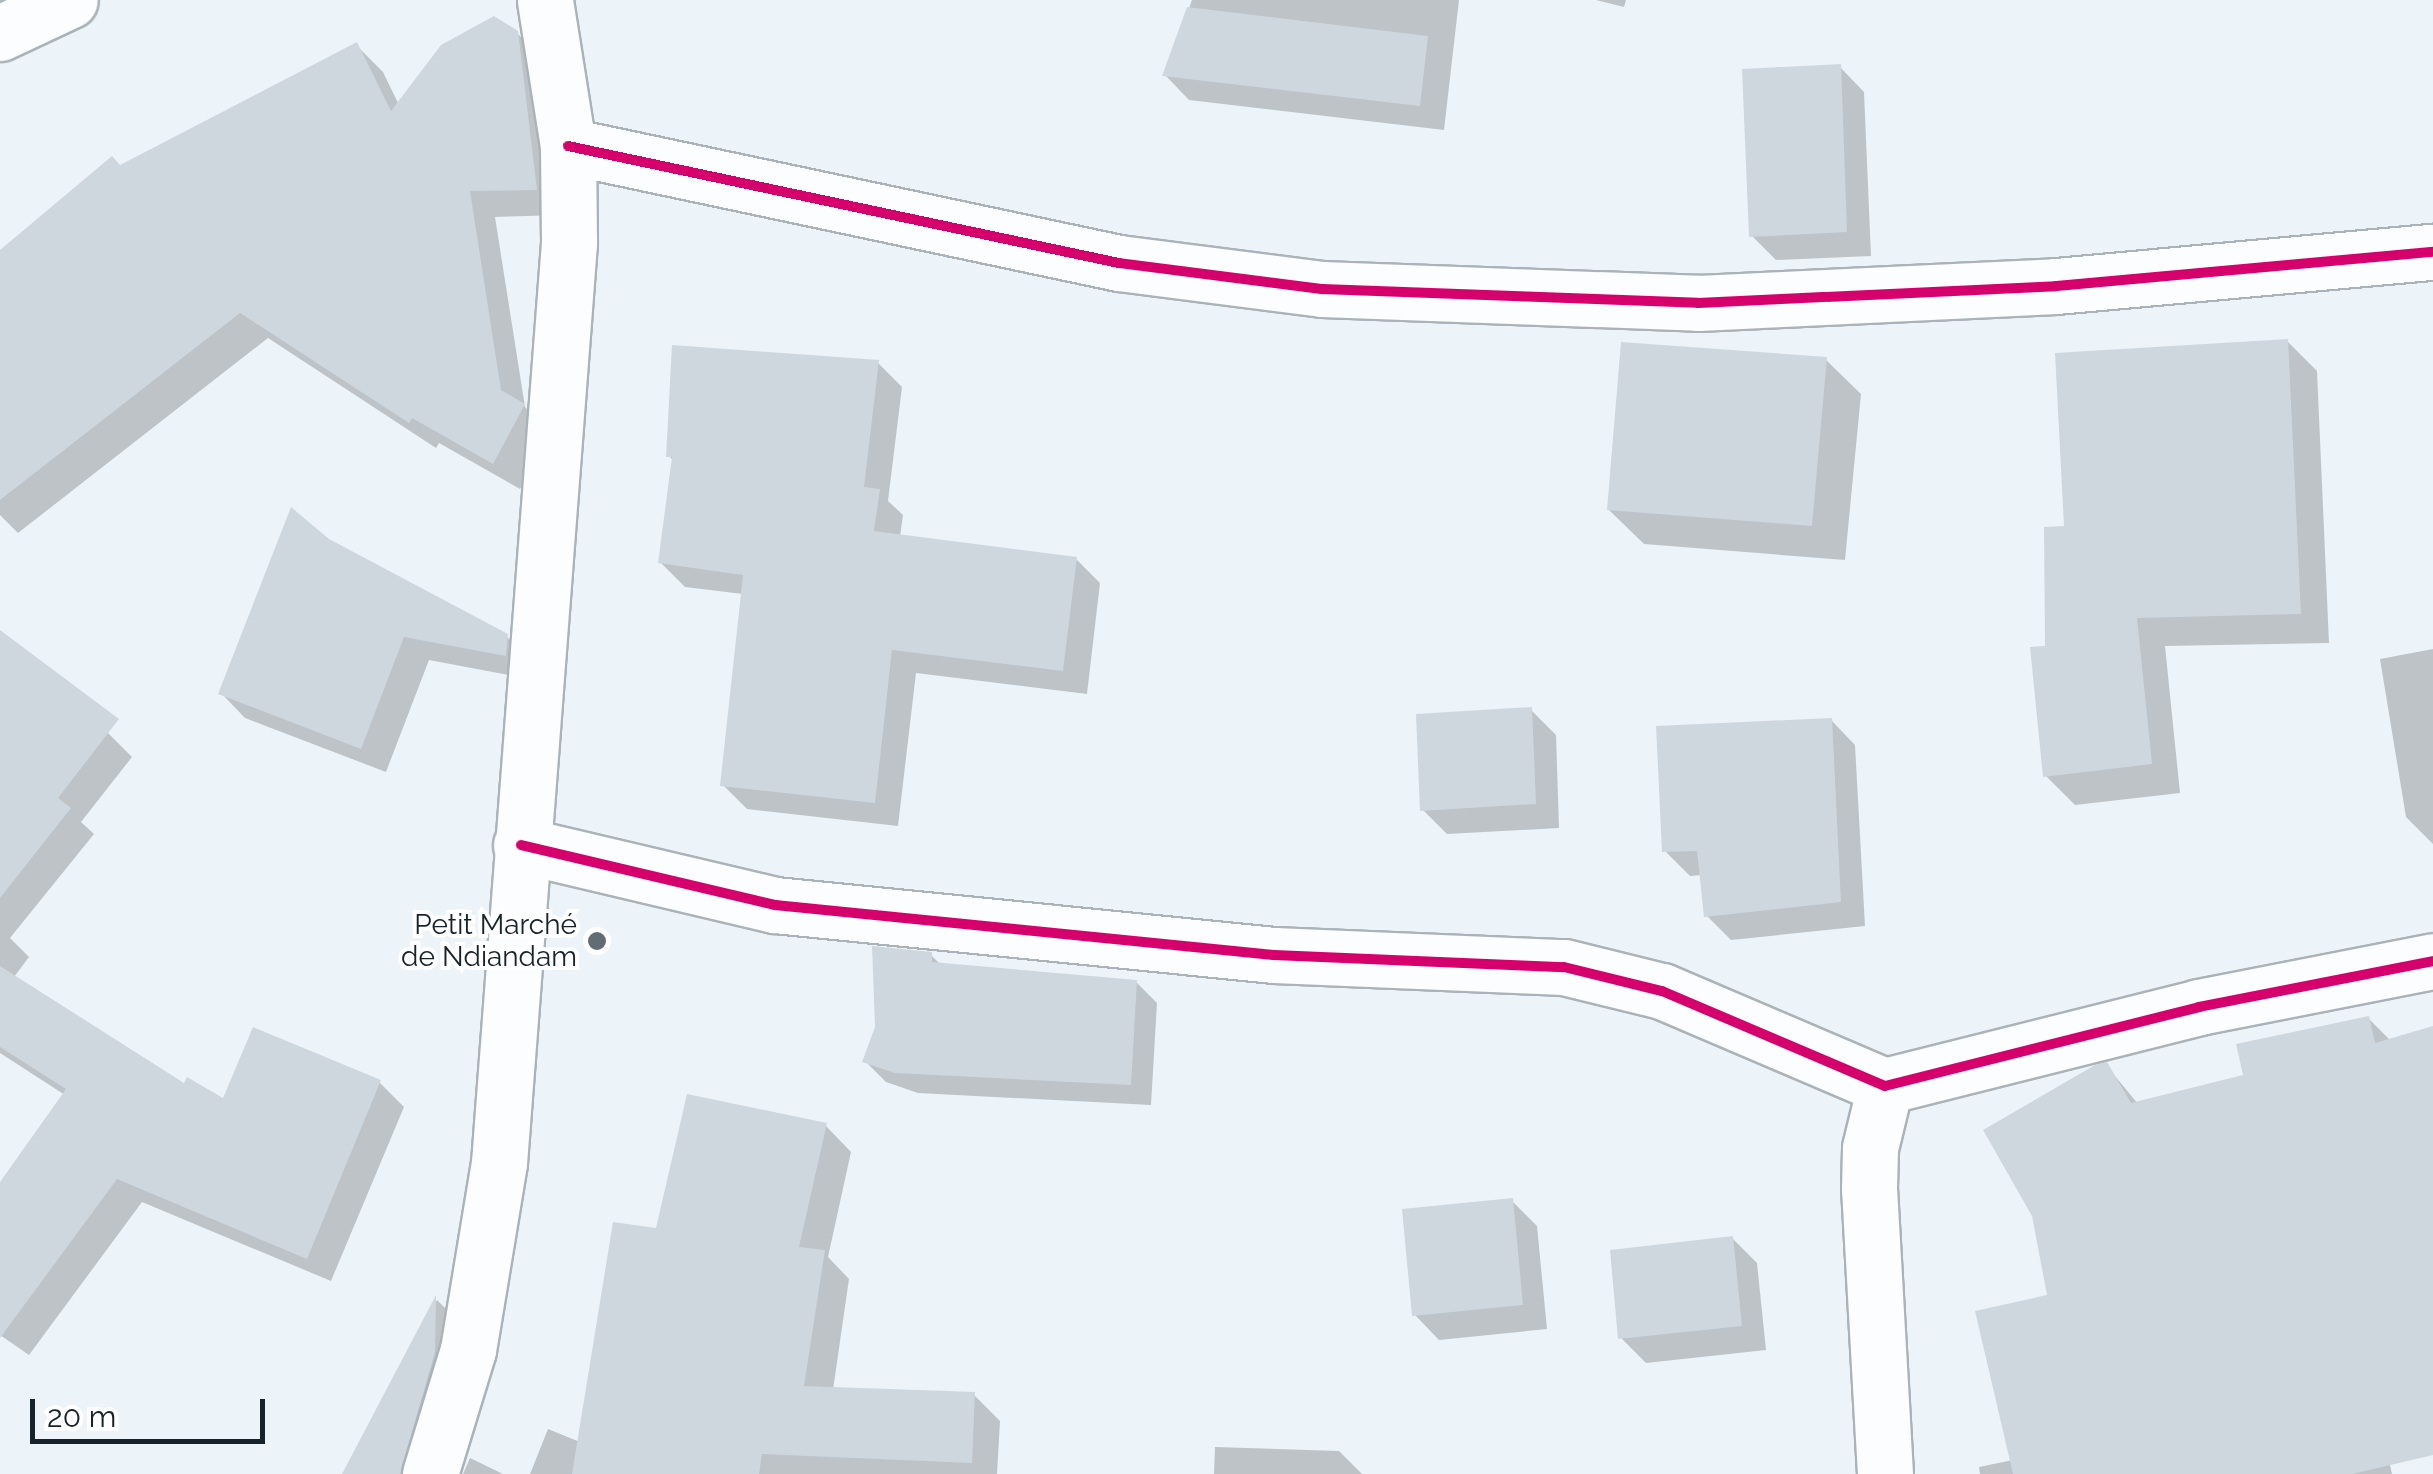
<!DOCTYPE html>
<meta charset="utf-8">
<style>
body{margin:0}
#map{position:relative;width:2433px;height:1474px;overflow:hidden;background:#edf4f9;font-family:Raleway,sans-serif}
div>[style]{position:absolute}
.shadow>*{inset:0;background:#0003}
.building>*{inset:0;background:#cfd7de}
.roads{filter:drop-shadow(2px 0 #aab3b9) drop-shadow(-2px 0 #aab3b9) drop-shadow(0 2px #aab3b9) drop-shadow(0 -2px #aab3b9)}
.minor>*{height:55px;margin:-27.5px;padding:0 27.5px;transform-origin:27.5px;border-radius:27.5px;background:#fcfdfe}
.cycleway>*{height:10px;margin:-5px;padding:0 5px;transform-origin:5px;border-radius:5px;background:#d6006c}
.dots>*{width:28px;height:28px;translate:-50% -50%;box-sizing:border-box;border:5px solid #fff;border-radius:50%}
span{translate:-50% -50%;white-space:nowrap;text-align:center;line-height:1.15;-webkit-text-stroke:8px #fff;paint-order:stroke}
.poi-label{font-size:28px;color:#17232b}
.right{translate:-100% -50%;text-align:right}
.scale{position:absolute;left:30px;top:1399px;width:235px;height:45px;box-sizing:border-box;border:5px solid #17232b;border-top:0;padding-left:12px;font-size:30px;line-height:35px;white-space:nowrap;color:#17232b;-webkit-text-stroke:8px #fff;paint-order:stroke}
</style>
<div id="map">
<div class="shadow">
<div style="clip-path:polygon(1192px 0,1459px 0,1444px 130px,1189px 100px,1165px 75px)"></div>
<div style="clip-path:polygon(1596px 0,1626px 0,1624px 7px)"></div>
<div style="clip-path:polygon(517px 33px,544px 60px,563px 215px,495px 217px,525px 407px,550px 433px,520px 489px,439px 443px,436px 448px,268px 338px,18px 533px,0 515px,0 253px,120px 168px,356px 45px,383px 72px,399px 105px)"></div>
<div style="clip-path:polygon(1840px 67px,1864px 92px,1871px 256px,1776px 260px,1751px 235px)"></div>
<div style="clip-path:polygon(2287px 341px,2317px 371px,2329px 643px,2165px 646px,2180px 793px,2075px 805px,2046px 776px,2067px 529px)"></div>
<div style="clip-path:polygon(1826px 360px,1861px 394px,1845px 560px,1644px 544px,1609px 510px)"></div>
<div style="clip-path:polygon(878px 363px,902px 387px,888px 501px,903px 515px,900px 537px,1076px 559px,1100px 583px,1087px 694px,916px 673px,898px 826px,747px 809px,723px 785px,743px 594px,685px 587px,660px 562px,674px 461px,669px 456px)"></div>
<div style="clip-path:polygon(328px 541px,506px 636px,531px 661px,530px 679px,429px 660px,386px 772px,245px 718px,221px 693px)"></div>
<div style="clip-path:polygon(2433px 649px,2433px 844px,2406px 817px,2380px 659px)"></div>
<div style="clip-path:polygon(0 662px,108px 733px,132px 757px,81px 822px,94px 834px,10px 938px,29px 957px,14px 977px,185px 1087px,224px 1101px,380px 1083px,404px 1107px,331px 1281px,142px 1202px,29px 1355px,0 1335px,0 1186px,65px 1095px,0 1053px)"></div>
<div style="clip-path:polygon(1531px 710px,1556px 735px,1559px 828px,1447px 834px,1423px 810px)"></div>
<div style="clip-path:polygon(1831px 720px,1855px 745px,1865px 926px,1731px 940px,1707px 916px,1702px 875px,1690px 876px,1665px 851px)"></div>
<div style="clip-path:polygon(931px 955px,942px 966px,1136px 982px,1157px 1003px,1151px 1105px,918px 1093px,886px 1082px,865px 1061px)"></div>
<div style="clip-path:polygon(2368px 1018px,2391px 1041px,2433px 1029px,2433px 1220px,2317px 1134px,2392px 1474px,1980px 1474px,1979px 1467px,2013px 1460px,2106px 1065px,2138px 1104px,2246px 1077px)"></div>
<div style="clip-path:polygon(826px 1126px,851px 1152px,828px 1257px,849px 1279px,833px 1390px,974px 1395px,1000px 1421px,997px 1474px,530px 1474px,548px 1429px,580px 1442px,658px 1231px)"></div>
<div style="clip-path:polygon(1512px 1201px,1537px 1226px,1547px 1329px,1439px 1340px,1415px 1315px)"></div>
<div style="clip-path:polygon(1732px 1238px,1757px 1263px,1766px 1350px,1646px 1363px,1621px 1338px)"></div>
<div style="clip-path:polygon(437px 1300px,461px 1324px,430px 1474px,345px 1474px)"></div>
<div style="clip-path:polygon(1215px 1447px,1339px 1451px,1362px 1474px,1214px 1474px)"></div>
<div style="clip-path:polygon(470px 1458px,503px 1474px,463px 1474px)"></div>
</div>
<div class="building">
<div style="clip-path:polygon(1187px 7px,1428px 36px,1420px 106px,1162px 76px)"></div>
<div style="clip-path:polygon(494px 16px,518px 31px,537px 190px,470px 191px,501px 390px,525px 404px,493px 464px,412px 418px,409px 423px,240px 313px,0 500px,0 250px,112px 156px,120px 165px,357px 42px,391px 111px,441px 45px)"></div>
<div style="clip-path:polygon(1841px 64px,1847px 232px,1749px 237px,1742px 69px)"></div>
<div style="clip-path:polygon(2288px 339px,2301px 614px,2137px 618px,2152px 764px,2043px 777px,2030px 647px,2045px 646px,2044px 527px,2064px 526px,2055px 353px)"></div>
<div style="clip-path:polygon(1621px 342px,1827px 357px,1812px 526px,1607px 510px)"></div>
<div style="clip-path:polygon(672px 345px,879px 360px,864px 487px,880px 489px,874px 531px,1077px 557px,1063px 671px,892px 650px,875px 803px,720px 786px,743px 575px,658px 563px,672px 457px,666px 457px)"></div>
<div style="clip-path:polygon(291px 507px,329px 539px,508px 634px,506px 656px,404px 637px,361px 749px,218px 694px)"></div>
<div style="clip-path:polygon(0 630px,119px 719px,58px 798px,71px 808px,0 898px)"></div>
<div style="clip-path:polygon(1532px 707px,1536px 804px,1420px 811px,1416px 714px)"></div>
<div style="clip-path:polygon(1832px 718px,1841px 902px,1704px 917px,1697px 851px,1662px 852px,1656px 726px)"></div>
<div style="clip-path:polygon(872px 946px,932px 952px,932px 962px,1137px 980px,1131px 1085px,895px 1073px,862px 1062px,875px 1027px)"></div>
<div style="clip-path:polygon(0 966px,184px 1083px,187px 1077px,223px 1098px,253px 1027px,381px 1080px,307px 1259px,117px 1179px,0 1338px,0 1182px,66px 1089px,0 1047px)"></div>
<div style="clip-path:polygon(2369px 1016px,2375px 1043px,2433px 1026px,2433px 1455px,2352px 1474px,2013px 1474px,1975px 1311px,2047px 1295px,2032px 1216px,1983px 1130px,2095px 1065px,2107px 1062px,2131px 1103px,2243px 1075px,2236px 1044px)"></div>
<div style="clip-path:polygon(687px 1094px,827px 1123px,799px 1247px,825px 1250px,804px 1386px,975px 1392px,972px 1463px,762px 1454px,759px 1474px,572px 1474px,613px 1222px,656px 1228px)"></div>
<div style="clip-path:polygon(1513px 1198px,1523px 1305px,1412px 1316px,1402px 1209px)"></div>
<div style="clip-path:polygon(1733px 1236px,1742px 1326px,1618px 1339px,1610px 1250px)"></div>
<div style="clip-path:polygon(436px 1295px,435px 1352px,400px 1474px,342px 1474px)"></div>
</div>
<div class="roads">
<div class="minor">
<div style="left:0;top:33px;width:77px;rotate:-25.2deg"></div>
<div style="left:568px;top:146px;width:563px;rotate:11.99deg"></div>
<div style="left:1119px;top:263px;width:205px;rotate:7.3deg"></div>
<div style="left:1322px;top:289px;width:376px;rotate:2.1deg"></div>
<div style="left:1698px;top:303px;width:358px;rotate:-2.7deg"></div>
<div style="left:2056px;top:286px;width:379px;rotate:-5.2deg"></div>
<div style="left:521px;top:845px;width:261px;rotate:13.3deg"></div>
<div style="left:775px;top:905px;width:501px;rotate:5.72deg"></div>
<div style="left:1274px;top:955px;width:290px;rotate:2.4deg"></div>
<div style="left:1564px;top:967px;width:101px;rotate:13.8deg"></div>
<div style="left:1662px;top:991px;width:242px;rotate:23.1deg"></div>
<div style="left:1885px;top:1086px;width:324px;rotate:-14.1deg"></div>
<div style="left:2199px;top:1007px;width:238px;rotate:-11.1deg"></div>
<div style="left:430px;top:1474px;width:130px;rotate:-73deg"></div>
<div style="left:468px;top:1350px;width:190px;rotate:-80.6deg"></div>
<div style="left:499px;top:1163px;width:924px;rotate:-85.65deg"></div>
<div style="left:569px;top:242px;width:96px;rotate:-90.6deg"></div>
<div style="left:568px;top:146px;width:148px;rotate:-99deg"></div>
<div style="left:1885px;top:1474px;width:285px;rotate:-93.2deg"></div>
<div style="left:1869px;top:1189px;width:41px;rotate:-88.6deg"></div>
<div style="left:1870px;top:1148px;width:64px;rotate:-76.4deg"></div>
</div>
</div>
<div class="cycleway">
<div style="left:568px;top:146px;width:563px;rotate:11.99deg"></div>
<div style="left:1119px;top:263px;width:205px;rotate:7.3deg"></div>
<div style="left:1322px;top:289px;width:376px;rotate:2.1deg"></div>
<div style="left:1698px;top:303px;width:358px;rotate:-2.7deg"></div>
<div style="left:2056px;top:286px;width:379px;rotate:-5.2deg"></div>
<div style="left:521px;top:845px;width:261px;rotate:13.3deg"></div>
<div style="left:775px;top:905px;width:501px;rotate:5.72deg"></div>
<div style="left:1274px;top:955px;width:290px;rotate:2.4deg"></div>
<div style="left:1564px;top:967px;width:101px;rotate:13.8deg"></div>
<div style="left:1662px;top:991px;width:242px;rotate:23.1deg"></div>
<div style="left:1885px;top:1086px;width:324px;rotate:-14.1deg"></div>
<div style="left:2199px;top:1007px;width:238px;rotate:-11.1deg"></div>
</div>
<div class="dots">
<div style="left:597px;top:941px;background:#626c73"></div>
</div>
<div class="poi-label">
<span class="right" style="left:577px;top:941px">Petit Marché<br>de Ndiandam</span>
</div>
<div class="scale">20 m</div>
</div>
